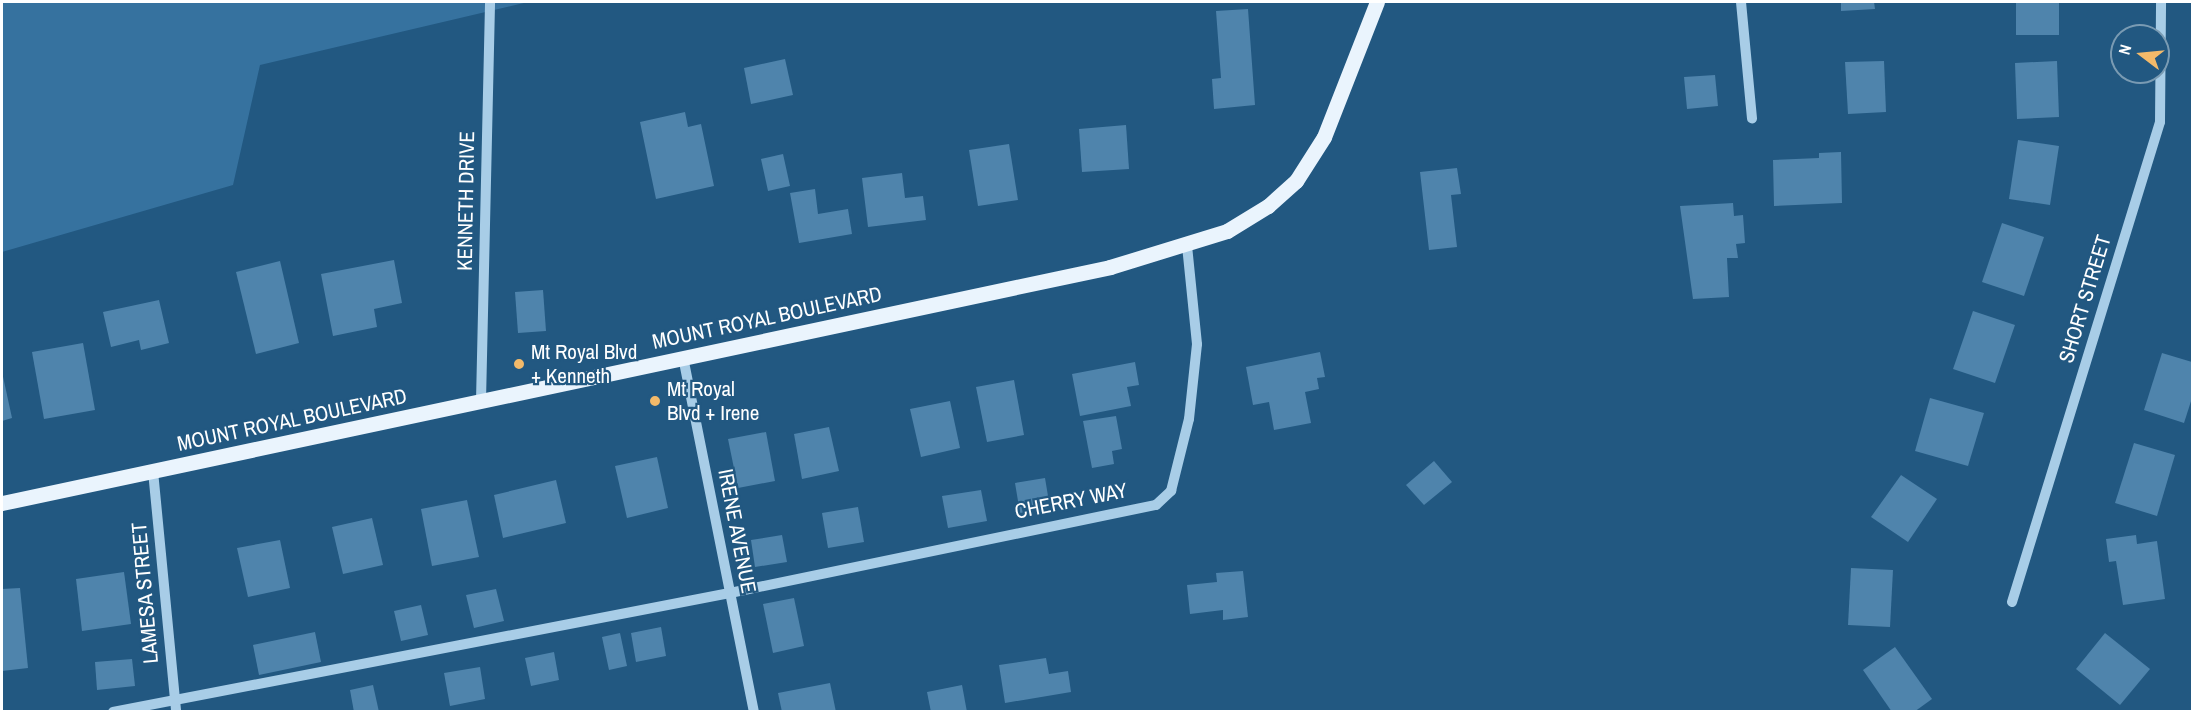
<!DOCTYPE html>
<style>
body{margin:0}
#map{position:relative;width:2194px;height:713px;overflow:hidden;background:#225881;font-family:"Archivo Narrow",sans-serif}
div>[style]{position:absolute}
.green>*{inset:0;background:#36729f}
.building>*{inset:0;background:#4f84ac}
.minor>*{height:10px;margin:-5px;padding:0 5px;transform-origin:5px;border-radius:5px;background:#a8cde7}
.major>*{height:15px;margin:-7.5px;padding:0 7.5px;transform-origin:7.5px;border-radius:7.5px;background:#eaf4fd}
.dots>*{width:16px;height:16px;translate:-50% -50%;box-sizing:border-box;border:3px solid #225881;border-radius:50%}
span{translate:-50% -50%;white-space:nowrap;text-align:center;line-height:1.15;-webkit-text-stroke:4.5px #225881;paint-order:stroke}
.street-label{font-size:21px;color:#fff}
.poi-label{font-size:21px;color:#fff}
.left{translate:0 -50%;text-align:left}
.frame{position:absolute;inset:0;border:3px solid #fff;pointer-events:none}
.north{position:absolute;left:2110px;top:24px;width:60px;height:60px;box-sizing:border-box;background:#225881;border:2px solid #7a9bb3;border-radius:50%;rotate:286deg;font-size:16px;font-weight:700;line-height:24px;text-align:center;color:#fff}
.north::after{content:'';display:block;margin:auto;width:21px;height:27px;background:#f3ba6a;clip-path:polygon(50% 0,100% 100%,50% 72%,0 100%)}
</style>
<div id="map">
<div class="green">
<div style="clip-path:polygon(2px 2px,528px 2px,260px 65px,233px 185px,2px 252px)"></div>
</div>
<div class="building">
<div style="clip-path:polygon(1841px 2px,1874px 2px,1875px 9px,1841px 11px)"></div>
<div style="clip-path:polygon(2016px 2px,2059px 2px,2059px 35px,2016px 35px)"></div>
<div style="clip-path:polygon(1248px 9px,1255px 105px,1214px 109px,1212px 79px,1221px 78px,1216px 11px)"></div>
<div style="clip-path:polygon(785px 59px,793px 95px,751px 104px,744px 68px)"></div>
<div style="clip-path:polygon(1884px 61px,1886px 112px,1848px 114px,1845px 62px)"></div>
<div style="clip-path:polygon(2057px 61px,2059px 117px,2017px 119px,2015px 63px)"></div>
<div style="clip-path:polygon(1715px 75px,1718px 106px,1687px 109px,1684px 77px)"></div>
<div style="clip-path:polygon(685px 112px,688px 127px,701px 124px,714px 186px,656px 199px,640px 122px)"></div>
<div style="clip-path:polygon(1126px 125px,1129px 169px,1082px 172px,1079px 129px)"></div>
<div style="clip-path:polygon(2018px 140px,2059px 146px,2050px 205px,2009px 199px)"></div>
<div style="clip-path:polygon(1009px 144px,1018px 200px,978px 206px,969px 150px)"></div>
<div style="clip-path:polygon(1841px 152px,1842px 203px,1774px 206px,1773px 160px,1819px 158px,1819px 153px)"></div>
<div style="clip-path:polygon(783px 154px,790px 186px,768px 191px,761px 159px)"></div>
<div style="clip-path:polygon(1457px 168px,1461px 194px,1451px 195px,1457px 247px,1429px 250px,1420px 172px)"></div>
<div style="clip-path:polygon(902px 173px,905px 198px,923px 196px,926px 220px,868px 227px,862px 178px)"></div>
<div style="clip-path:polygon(815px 189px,818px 214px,848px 209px,852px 234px,799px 243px,790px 193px)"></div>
<div style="clip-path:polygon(1733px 203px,1734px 216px,1743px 215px,1745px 243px,1736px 244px,1738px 258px,1727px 258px,1729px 297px,1693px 299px,1680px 206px)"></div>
<div style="clip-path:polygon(2002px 223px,2044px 237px,2024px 296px,1982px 282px)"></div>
<div style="clip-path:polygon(394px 260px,402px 303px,374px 309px,377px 327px,333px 336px,321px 274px)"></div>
<div style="clip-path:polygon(280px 261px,299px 343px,256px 354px,236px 272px)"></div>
<div style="clip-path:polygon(543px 290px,546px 331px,518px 333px,515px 292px)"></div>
<div style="clip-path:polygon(159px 300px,169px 343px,141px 350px,139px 340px,111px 347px,103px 312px)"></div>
<div style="clip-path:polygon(1973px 311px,2015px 325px,1995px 383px,1953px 369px)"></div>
<div style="clip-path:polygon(83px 343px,95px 410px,44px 419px,32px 352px)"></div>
<div style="clip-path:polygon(1320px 352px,1325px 377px,1317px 378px,1319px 389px,1305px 392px,1311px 423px,1274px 430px,1269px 402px,1253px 405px,1246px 367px)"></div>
<div style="clip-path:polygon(2162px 353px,2192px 362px,2192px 398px,2184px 423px,2144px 410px)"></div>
<div style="clip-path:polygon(1135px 362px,1139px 385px,1127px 387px,1131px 406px,1080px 416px,1072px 374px)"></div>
<div style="clip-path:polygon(2px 372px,12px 418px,2px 421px)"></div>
<div style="clip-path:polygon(1014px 380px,1024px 435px,987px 442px,976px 387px)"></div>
<div style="clip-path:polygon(1930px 398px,1984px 413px,1968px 466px,1915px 451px)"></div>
<div style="clip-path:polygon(950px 401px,960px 448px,921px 457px,910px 409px)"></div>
<div style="clip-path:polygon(1116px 416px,1122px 449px,1112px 451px,1114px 464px,1092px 468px,1083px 421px)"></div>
<div style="clip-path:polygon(829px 427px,839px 471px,802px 479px,794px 434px)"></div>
<div style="clip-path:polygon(766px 432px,775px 481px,738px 488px,728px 439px)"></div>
<div style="clip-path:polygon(2134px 443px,2175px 455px,2157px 516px,2115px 503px)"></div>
<div style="clip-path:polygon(657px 457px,668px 508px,627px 518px,615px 466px)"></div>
<div style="clip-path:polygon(1434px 461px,1452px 482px,1424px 505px,1406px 485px)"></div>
<div style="clip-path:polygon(1901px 475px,1937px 499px,1908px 542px,1871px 517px)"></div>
<div style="clip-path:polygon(1045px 478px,1050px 508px,1020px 513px,1015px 483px)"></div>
<div style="clip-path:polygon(556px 480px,566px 523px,503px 538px,494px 495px)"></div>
<div style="clip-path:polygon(981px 490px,987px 521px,948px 528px,942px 496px)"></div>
<div style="clip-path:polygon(467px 500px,479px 557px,432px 566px,421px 509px)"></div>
<div style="clip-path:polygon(858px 507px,864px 542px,828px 548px,822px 513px)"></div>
<div style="clip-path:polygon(372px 518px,383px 565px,343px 574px,332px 527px)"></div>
<div style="clip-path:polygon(782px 535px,787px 562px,755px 567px,751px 540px)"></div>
<div style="clip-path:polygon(2136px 535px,2137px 544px,2157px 541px,2165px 599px,2123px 605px,2116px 561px,2109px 562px,2106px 539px)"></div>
<div style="clip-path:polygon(280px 540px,290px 588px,248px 597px,237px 548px)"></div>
<div style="clip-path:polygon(1851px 568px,1893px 570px,1890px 627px,1848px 625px)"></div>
<div style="clip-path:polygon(1243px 571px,1248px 617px,1223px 620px,1223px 610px,1190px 614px,1187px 585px,1217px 582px,1216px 573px)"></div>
<div style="clip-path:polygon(124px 572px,131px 624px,82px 631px,76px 579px)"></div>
<div style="clip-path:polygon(20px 588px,28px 668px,2px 671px,2px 589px)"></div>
<div style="clip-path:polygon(496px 589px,504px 621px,474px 628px,466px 595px)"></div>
<div style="clip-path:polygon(794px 598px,804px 646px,773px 653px,763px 604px)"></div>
<div style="clip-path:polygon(421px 605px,428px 635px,401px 641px,394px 611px)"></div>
<div style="clip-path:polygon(661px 627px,666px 656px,636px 662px,631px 633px)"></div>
<div style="clip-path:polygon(315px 632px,321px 662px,259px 675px,253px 645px)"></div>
<div style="clip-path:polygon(620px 633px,627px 666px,609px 670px,602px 637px)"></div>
<div style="clip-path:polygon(2105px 633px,2150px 669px,2120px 705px,2076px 669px)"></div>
<div style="clip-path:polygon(1895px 647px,1932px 699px,1914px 712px,1892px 712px,1863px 670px)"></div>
<div style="clip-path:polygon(554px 652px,559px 680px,531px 686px,525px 658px)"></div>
<div style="clip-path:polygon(1046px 658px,1049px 674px,1068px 671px,1071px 692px,1005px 703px,999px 665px)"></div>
<div style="clip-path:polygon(132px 659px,135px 686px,97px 690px,95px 662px)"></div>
<div style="clip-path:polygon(480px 667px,485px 699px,450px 706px,444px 673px)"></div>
<div style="clip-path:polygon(830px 683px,836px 712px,782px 712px,778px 693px)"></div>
<div style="clip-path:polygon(373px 685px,379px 712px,354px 712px,350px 690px)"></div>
<div style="clip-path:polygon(962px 685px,967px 712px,931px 712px,927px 692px)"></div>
</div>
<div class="minor">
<div style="left:1741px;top:2px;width:117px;rotate:84.6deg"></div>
<div style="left:683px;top:357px;width:362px;rotate:78.7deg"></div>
<div style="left:481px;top:401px;width:399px;rotate:-88.7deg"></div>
<div style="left:153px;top:471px;width:242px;rotate:84.5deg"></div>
<div style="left:2012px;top:602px;width:502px;rotate:-72.86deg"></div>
<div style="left:2160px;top:122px;width:120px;rotate:-89.5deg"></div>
<div style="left:113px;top:712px;width:628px;rotate:-10.92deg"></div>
<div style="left:730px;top:593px;width:435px;rotate:-11.7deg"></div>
<div style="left:1156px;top:505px;width:21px;rotate:-43deg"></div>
<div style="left:1171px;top:491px;width:74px;rotate:-76deg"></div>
<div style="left:1189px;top:419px;width:75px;rotate:-83.9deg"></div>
<div style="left:1197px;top:344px;width:100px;rotate:-95.8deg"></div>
</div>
<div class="major">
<div style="left:2px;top:503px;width:1133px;rotate:-12.02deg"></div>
<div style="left:1110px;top:267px;width:122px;rotate:-17.1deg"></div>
<div style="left:1227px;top:231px;width:48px;rotate:-31.4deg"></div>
<div style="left:1268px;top:206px;width:38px;rotate:-42deg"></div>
<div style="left:1296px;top:181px;width:52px;rotate:-57.5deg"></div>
<div style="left:1324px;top:137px;width:145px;rotate:-68.6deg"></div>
</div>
<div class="dots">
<div style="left:519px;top:364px;background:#f3ba6a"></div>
<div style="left:655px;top:401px;background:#f3ba6a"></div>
</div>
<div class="street-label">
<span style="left:466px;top:201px;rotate:-89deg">KENNETH DRIVE</span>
<span style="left:2085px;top:299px;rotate:-73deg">SHORT STREET</span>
<span style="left:767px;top:318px;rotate:-12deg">MOUNT ROYAL BOULEVARD</span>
<span style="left:292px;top:420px;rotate:-12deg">MOUNT ROYAL BOULEVARD</span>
<span style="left:1071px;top:501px;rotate:-11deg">CHERRY WAY</span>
<span style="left:737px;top:531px;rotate:79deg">IRENE AVENUE</span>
<span style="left:145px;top:593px;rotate:-95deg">LAMESA STREET</span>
</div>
<div class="poi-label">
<span class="left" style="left:531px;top:364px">Mt Royal Blvd<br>+ Kenneth</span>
<span class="left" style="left:667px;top:401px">Mt Royal<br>Blvd + Irene</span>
</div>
<div class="frame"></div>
<div class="north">N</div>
</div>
